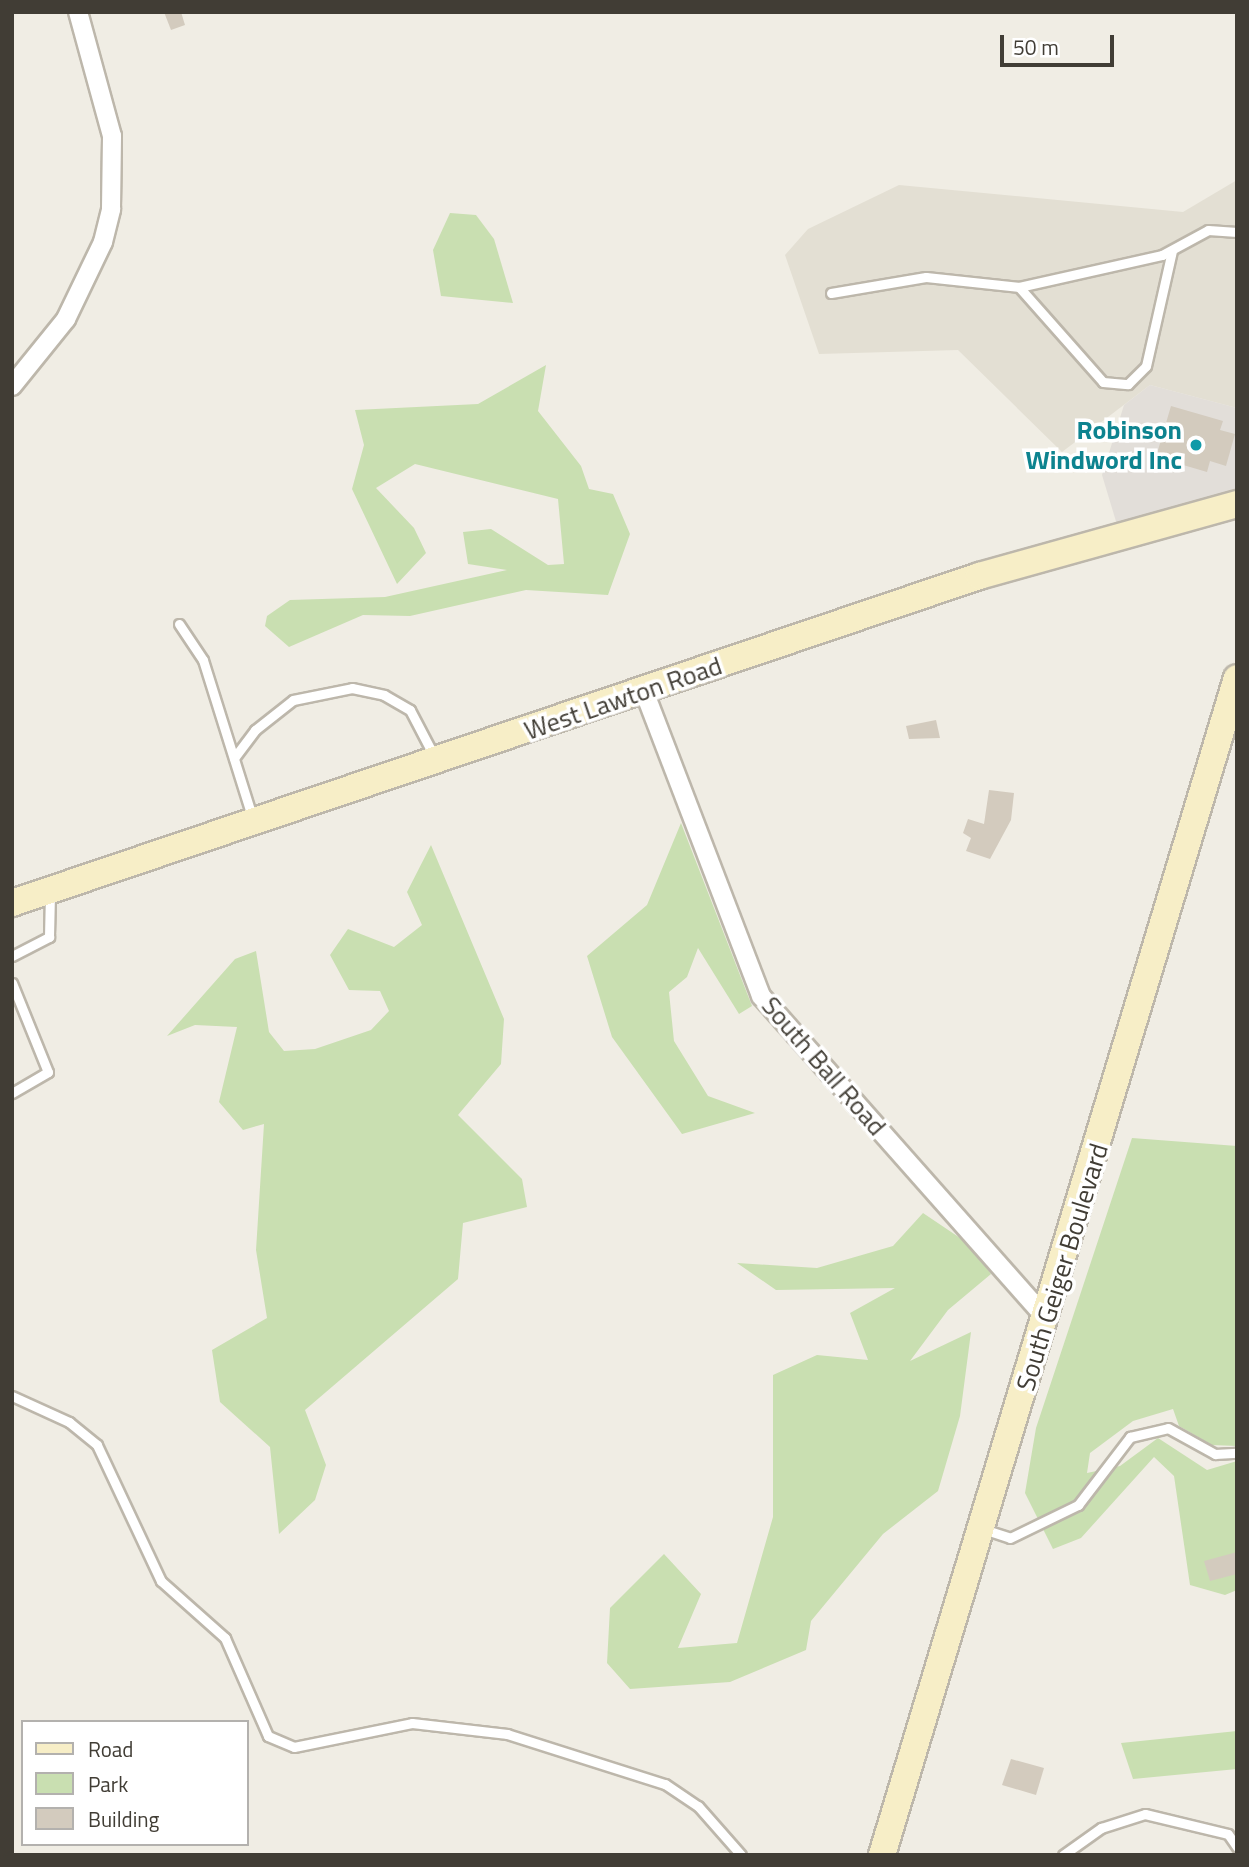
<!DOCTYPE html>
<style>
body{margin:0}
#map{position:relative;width:1249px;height:1867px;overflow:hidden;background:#f0ede4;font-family:"Titillium Web",sans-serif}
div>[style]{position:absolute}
.residential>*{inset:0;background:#e3dfd3}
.industrial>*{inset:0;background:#e2ded9}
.green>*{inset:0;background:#c9dfb1}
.building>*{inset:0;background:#d3cbbe}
.roads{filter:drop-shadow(2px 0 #bdb7ab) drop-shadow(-2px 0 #bdb7ab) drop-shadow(0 2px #bdb7ab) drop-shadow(0 -2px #bdb7ab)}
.lane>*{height:9px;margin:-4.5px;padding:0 4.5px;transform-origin:4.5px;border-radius:4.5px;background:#fff}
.street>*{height:18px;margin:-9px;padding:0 9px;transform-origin:9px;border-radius:9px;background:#fff}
.secondary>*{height:26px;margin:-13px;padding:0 13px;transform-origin:13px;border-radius:13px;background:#f7eec7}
.dots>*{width:19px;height:19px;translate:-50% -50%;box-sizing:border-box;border:4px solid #fff;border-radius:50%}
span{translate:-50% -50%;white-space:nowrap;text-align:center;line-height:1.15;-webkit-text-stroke:7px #fff;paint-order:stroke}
.culture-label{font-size:26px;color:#0d838f;font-weight:700}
.right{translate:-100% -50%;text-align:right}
.street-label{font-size:26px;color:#413d35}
.frame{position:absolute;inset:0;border:14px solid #413d35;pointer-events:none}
.legend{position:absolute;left:21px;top:1720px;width:228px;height:126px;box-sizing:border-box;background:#fff;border:2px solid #b3b1ae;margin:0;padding:9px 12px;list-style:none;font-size:21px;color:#413d35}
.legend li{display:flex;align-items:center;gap:14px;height:35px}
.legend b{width:35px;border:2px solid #b3b1ae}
.scale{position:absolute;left:1000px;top:35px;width:114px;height:32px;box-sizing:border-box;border:4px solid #413d35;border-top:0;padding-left:9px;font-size:21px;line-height:24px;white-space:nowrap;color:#413d35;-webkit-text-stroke:5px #fff;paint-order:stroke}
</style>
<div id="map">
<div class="residential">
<div style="clip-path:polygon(1237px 180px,1237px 408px,1150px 385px,1062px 452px,958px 350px,819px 354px,785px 255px,808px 229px,899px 185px,1183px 212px)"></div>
</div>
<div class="industrial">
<div style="clip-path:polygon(1150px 385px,1237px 408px,1237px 491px,1118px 528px,1102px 475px,1124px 405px)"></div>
</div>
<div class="green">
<div style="clip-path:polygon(450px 213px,476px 215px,494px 239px,513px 303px,441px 296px,433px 250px)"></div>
<div style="clip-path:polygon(546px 365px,538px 411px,581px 466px,589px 489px,613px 494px,630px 534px,608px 595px,526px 590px,410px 616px,363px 615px,289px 647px,265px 626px,267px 616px,290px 600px,385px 597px,507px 570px,468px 564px,463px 532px,491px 529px,548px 565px,564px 564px,558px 499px,415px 464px,376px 488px,414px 528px,426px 553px,397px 584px,352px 489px,364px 445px,355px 410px,478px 404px)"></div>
<div style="clip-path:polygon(681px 823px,752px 1006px,739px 1014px,698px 948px,687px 977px,669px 992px,674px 1041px,708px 1096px,755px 1113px,682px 1134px,612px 1037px,587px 956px,647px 905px)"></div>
<div style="clip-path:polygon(431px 845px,504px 1019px,501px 1064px,458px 1115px,522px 1179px,527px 1207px,463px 1223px,458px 1279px,305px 1410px,326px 1465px,315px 1500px,279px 1534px,270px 1447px,220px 1402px,212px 1350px,267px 1318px,256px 1250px,264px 1124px,243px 1130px,219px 1102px,237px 1027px,195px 1025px,167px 1036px,235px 959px,256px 951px,269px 1032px,284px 1051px,315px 1049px,371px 1030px,389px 1011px,380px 991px,349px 990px,330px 955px,348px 929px,394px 947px,422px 925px,407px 892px)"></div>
<div style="clip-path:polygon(1132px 1138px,1237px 1146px,1237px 1446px,1212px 1445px,1179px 1426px,1173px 1409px,1133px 1421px,1090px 1453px,1087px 1473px,1120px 1466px,1158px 1438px,1207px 1470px,1237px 1461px,1237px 1590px,1225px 1595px,1190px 1585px,1174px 1476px,1154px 1457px,1081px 1538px,1053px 1549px,1025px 1493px,1036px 1428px)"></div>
<div style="clip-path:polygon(923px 1213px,969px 1244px,991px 1274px,948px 1310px,910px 1361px,971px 1332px,960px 1416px,938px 1491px,883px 1534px,811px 1621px,806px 1650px,730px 1682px,630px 1689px,607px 1663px,610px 1608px,664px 1554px,701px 1594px,678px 1648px,737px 1643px,773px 1517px,773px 1375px,817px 1355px,868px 1360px,850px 1313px,895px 1288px,776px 1290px,737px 1263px,817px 1268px,893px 1246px)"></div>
<div style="clip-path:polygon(1237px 1731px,1237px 1769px,1133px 1779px,1121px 1743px)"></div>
</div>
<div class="building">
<div style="clip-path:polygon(164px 12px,181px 12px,185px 25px,171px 30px)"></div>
<div style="clip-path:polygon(1171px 406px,1223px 421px,1220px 430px,1235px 434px,1226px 466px,1210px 461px,1207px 472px,1156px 457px)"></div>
<div style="clip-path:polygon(936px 720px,940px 738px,909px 739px,906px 726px)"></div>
<div style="clip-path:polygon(989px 790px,1014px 793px,1011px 820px,990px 859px,966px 851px,971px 838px,963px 833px,968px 819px,984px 824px)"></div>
<div style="clip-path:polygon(1237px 1552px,1237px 1574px,1210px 1581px,1204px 1561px)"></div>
<div style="clip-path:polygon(1011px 1759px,1044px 1768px,1036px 1795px,1002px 1785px)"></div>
</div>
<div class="roads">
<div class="lane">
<div style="left:1019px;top:287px;width:127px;rotate:48.5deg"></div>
<div style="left:1103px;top:382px;width:25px;rotate:5deg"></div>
<div style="left:1128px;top:384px;width:25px;rotate:-45deg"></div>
<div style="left:1146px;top:366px;width:118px;rotate:-77.3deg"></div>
<div style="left:831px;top:293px;width:96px;rotate:-9.6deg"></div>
<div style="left:926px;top:277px;width:94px;rotate:6.1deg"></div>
<div style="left:1019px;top:287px;width:147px;rotate:-12.6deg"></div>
<div style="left:1162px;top:255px;width:52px;rotate:-28.5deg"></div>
<div style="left:1208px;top:230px;width:29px;rotate:4deg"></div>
<div style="left:179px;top:624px;width:43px;rotate:56.3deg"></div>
<div style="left:203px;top:660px;width:168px;rotate:72.6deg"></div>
<div style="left:234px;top:758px;width:35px;rotate:-53deg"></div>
<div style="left:255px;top:730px;width:48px;rotate:-38.3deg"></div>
<div style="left:293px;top:700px;width:60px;rotate:-11.5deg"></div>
<div style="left:352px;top:688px;width:33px;rotate:12deg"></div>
<div style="left:384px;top:695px;width:30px;rotate:30deg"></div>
<div style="left:410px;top:710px;width:52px;rotate:62.4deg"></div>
<div style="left:12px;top:956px;width:42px;rotate:-27.2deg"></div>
<div style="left:49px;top:937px;width:45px;rotate:-88.7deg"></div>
<div style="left:12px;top:983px;width:96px;rotate:68deg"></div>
<div style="left:48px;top:1072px;width:42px;rotate:149.7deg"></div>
<div style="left:12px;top:1396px;width:63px;rotate:24.5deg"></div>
<div style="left:69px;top:1422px;width:36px;rotate:39deg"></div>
<div style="left:97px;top:1445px;width:150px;rotate:64.8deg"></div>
<div style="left:161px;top:1581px;width:86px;rotate:41.7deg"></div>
<div style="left:225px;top:1638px;width:107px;rotate:66.3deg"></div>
<div style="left:268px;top:1736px;width:28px;rotate:23deg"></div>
<div style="left:294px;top:1747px;width:120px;rotate:-11.5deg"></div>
<div style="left:412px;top:1723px;width:96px;rotate:6.6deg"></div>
<div style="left:507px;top:1734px;width:166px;rotate:17.6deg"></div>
<div style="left:665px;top:1784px;width:40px;rotate:34deg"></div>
<div style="left:698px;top:1806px;width:65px;rotate:48.7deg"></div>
<div style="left:983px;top:1529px;width:28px;rotate:18deg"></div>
<div style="left:1010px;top:1538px;width:76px;rotate:-25.9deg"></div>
<div style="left:1078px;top:1505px;width:86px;rotate:-52.6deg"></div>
<div style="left:1130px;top:1437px;width:39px;rotate:-13deg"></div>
<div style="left:1168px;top:1428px;width:54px;rotate:29deg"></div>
<div style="left:1215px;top:1454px;width:22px;rotate:-3deg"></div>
<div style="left:1063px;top:1855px;width:47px;rotate:-35.4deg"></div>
<div style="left:1101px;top:1828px;width:46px;rotate:-17.7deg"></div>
<div style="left:1145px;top:1814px;width:85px;rotate:13.5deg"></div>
<div style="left:1228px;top:1834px;width:16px;rotate:55deg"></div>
</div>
<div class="street">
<div style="left:12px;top:386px;width:86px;rotate:-51.1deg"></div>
<div style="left:66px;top:319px;width:85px;rotate:-64.3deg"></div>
<div style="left:103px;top:242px;width:34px;rotate:-76deg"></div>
<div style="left:111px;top:209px;width:73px;rotate:-89.2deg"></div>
<div style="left:112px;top:136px;width:129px;rotate:-105.3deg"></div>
<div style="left:644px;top:691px;width:327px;rotate:69deg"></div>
<div style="left:761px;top:996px;width:431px;rotate:48.5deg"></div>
</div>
<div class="secondary">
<div style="left:12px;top:903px;width:1021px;rotate:-18.68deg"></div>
<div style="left:979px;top:576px;width:268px;rotate:-15.6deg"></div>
<div style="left:882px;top:1855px;width:1229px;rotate:-73.22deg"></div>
</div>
</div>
<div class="dots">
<div style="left:1196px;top:445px;background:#0f9aa8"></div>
</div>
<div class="culture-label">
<span class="right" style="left:1182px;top:445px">Robinson<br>Windword Inc</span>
</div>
<div class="street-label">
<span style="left:623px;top:698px;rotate:-19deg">West Lawton Road</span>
<span style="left:824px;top:1066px;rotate:49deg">South Ball Road</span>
<span style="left:1062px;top:1267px;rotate:-73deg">South Geiger Boulevard</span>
</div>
<div class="frame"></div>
<ul class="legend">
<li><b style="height:9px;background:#f7eec7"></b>Road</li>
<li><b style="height:19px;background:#c9dfb1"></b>Park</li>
<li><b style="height:19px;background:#d3cbbe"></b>Building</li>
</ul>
<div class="scale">50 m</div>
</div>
